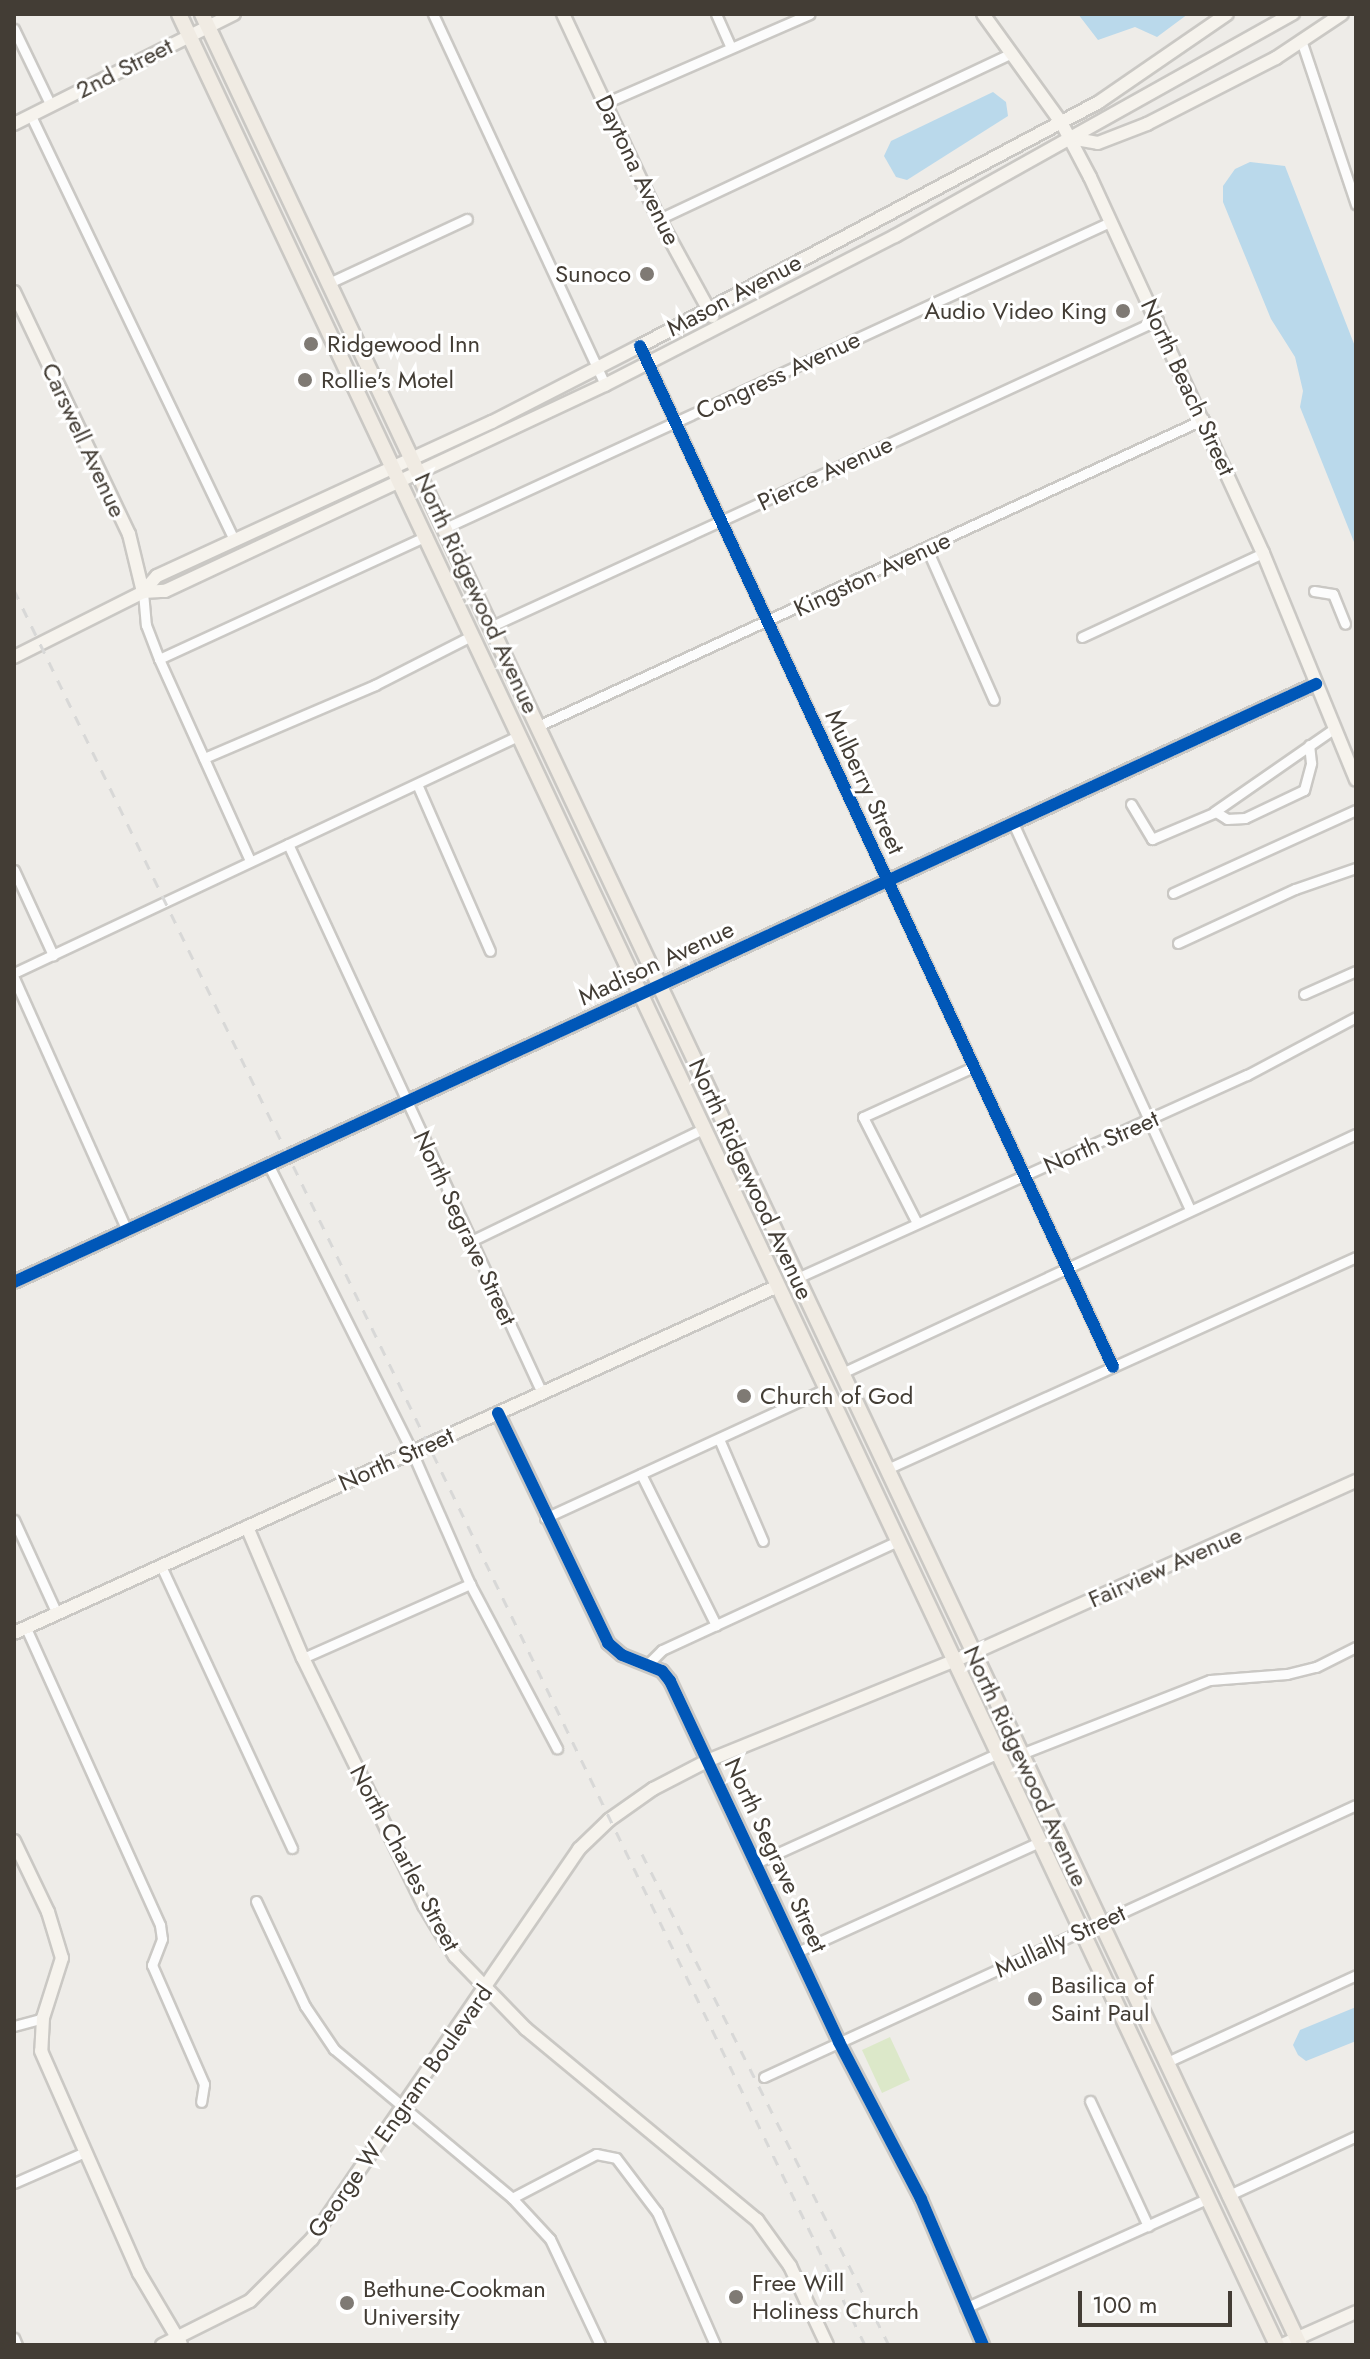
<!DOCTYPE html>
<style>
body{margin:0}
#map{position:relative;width:1370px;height:2359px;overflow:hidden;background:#eeece8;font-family:Jost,sans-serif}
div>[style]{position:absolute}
.green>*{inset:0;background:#dce8c9}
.water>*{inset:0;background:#bad9eb}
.roads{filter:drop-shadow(2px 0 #cac8c4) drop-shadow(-2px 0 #cac8c4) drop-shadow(0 2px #cac8c4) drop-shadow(0 -2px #cac8c4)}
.street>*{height:9px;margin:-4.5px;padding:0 4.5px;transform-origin:4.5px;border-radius:4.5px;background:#fcfcfc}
.secondary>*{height:12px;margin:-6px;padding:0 6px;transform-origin:6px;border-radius:6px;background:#f6f3ed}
.primary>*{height:14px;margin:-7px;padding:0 7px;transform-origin:7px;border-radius:7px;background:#f0ebe3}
.rail>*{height:3px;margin-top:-1.5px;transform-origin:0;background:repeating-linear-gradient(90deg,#d8d8d7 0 10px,transparent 0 20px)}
.cycleway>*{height:12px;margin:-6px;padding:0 6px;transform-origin:6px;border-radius:6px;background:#0057b8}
.dots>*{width:22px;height:22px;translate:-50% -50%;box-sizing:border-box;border:4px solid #fff;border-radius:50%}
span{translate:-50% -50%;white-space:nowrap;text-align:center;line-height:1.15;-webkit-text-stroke:6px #fff;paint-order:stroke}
.street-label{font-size:24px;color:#433d35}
.poi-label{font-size:24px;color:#433d35}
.right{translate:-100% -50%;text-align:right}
.left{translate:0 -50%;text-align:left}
.frame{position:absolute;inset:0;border:16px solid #433d35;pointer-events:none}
.scale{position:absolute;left:1078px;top:2291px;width:154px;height:36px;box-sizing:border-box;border:4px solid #433d35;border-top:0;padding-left:10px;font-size:24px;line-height:28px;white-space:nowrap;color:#433d35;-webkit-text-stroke:6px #fff;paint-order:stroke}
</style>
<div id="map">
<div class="green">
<div style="clip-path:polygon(890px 2037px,910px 2080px,882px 2093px,862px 2050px)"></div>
</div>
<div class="water">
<div style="clip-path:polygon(1078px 14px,1188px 14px,1157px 37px,1135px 27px,1098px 40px)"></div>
<div style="clip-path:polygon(993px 92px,1006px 102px,1008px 116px,907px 180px,896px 177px,884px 156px,891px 141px)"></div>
<div style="clip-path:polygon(1250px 162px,1285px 166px,1356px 349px,1356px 547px,1300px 407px,1303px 391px,1295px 357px,1271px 319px,1223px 202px,1223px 186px,1235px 169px)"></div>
<div style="clip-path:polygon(1356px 2007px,1356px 2041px,1306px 2061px,1298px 2055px,1293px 2045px,1300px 2030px)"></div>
</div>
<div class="roads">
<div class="street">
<div style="left:433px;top:14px;width:409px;rotate:65.1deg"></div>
<div style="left:716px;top:14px;width:34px;rotate:66deg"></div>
<div style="left:14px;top:29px;width:85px;rotate:64.3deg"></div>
<div style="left:1302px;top:43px;width:170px;rotate:71.5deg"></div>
<div style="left:605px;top:103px;width:223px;rotate:-23.5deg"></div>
<div style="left:31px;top:116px;width:470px;rotate:64.4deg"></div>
<div style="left:659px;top:219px;width:389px;rotate:-25.2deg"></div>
<div style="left:329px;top:283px;width:152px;rotate:-24.9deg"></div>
<div style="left:640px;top:346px;width:1125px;rotate:65.14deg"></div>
<div style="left:445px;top:528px;width:732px;rotate:-24.71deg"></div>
<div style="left:927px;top:549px;width:165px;rotate:66.1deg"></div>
<div style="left:1314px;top:591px;width:19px;rotate:9deg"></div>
<div style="left:1333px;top:594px;width:32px;rotate:68deg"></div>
<div style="left:143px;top:592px;width:33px;rotate:85deg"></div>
<div style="left:146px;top:625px;width:36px;rotate:69deg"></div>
<div style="left:159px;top:659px;width:222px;rotate:65.7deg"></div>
<div style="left:492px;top:626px;width:733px;rotate:-24.68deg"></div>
<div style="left:1082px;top:637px;width:200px;rotate:-24.9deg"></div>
<div style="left:159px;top:659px;width:295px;rotate:-24.7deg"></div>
<div style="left:538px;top:726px;width:733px;rotate:-24.75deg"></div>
<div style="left:204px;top:758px;width:186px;rotate:-23.1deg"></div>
<div style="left:375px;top:685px;width:110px;rotate:-27deg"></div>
<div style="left:417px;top:784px;width:182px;rotate:66.4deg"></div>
<div style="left:1131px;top:804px;width:41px;rotate:59deg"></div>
<div style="left:1152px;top:839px;width:69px;rotate:-22.9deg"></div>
<div style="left:1216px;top:812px;width:13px;rotate:32deg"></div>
<div style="left:1227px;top:819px;width:18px;rotate:-3deg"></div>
<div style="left:1245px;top:818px;width:65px;rotate:-25.4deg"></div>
<div style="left:1304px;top:790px;width:28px;rotate:-75deg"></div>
<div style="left:1311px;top:763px;width:18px;rotate:-96deg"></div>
<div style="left:1214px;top:812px;width:147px;rotate:-34.8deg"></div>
<div style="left:1013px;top:823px;width:423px;rotate:65.4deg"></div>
<div style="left:288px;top:844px;width:605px;rotate:65.17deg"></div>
<div style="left:14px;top:870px;width:94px;rotate:65.4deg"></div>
<div style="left:1173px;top:893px;width:201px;rotate:-24.4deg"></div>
<div style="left:1178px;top:943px;width:129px;rotate:-24.8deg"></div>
<div style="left:1295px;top:889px;width:65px;rotate:-19deg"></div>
<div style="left:14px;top:973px;width:559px;rotate:-25.19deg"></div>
<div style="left:14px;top:978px;width:277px;rotate:65.9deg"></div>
<div style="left:1304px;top:994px;width:57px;rotate:-23.9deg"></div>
<div style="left:269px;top:1166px;width:320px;rotate:63.4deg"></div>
<div style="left:412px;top:1452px;width:144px;rotate:66.3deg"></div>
<div style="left:470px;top:1584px;width:186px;rotate:62.1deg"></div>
<div style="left:917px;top:1223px;width:119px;rotate:-117deg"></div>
<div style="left:863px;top:1117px;width:119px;rotate:-24.4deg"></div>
<div style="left:471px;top:1241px;width:260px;rotate:-25.8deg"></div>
<div style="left:797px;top:1278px;width:494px;rotate:-24.3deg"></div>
<div style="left:1247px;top:1075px;width:123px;rotate:-28deg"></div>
<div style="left:842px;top:1373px;width:567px;rotate:-24.94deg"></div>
<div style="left:719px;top:1439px;width:111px;rotate:66.7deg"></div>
<div style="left:887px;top:1469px;width:515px;rotate:-24.32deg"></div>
<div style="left:641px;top:1474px;width:169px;rotate:63.6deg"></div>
<div style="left:545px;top:1518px;width:311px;rotate:-24.7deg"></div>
<div style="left:14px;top:1520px;width:103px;rotate:65.4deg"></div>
<div style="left:161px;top:1566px;width:311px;rotate:65.1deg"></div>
<div style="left:26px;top:1628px;width:326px;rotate:65.7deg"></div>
<div style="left:160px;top:1925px;width:14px;rotate:82deg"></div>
<div style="left:162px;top:1939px;width:28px;rotate:111deg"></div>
<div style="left:152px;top:1965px;width:130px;rotate:66.4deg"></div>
<div style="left:204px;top:2084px;width:18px;rotate:99deg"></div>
<div style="left:303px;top:1658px;width:183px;rotate:-23.9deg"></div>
<div style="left:649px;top:1663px;width:18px;rotate:-45deg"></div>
<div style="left:662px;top:1650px;width:260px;rotate:-24.8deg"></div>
<div style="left:1021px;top:1754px;width:203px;rotate:-21.4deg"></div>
<div style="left:1210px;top:1680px;width:77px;rotate:-4.5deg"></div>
<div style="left:1287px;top:1674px;width:30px;rotate:-14deg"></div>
<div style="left:1316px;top:1667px;width:45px;rotate:-26.6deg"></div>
<div style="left:756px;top:1863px;width:266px;rotate:-24.4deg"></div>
<div style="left:256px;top:1901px;width:116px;rotate:65deg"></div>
<div style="left:305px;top:2006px;width:52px;rotate:56deg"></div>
<div style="left:334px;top:2049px;width:232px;rotate:39.9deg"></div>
<div style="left:512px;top:2198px;width:56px;rotate:47.2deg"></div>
<div style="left:550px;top:2239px;width:117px;rotate:64.7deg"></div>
<div style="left:797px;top:1952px;width:267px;rotate:-24.4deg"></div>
<div style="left:14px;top:2026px;width:30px;rotate:-15deg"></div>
<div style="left:1165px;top:2063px;width:210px;rotate:-24.7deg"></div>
<div style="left:764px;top:2077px;width:651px;rotate:-24.68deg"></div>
<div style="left:1090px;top:2101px;width:138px;rotate:65.1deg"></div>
<div style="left:14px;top:2183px;width:77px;rotate:-23.6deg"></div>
<div style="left:1227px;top:2196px;width:142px;rotate:-24.9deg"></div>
<div style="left:512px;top:2198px;width:95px;rotate:-27.6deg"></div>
<div style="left:596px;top:2154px;width:20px;rotate:11deg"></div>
<div style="left:616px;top:2158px;width:68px;rotate:52.8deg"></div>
<div style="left:657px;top:2212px;width:145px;rotate:66.4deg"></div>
<div style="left:965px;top:2308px;width:265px;rotate:-24.3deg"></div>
<div style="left:14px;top:2338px;width:8px;rotate:67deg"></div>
</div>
<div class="secondary">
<div style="left:563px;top:14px;width:226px;rotate:64.9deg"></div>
<div style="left:659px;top:219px;width:111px;rotate:61.3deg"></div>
<div style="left:983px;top:14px;width:133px;rotate:54.2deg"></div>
<div style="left:1061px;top:122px;width:62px;rotate:62.2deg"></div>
<div style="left:1090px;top:177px;width:414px;rotate:65.3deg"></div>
<div style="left:1263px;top:553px;width:245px;rotate:67.7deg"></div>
<div style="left:14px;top:124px;width:246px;rotate:-26.6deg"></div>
<div style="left:1070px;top:138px;width:28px;rotate:10deg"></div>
<div style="left:1098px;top:143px;width:53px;rotate:-21.2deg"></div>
<div style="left:1147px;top:124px;width:145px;rotate:-27.1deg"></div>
<div style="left:1276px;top:58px;width:79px;rotate:-33.7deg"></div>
<div style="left:14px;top:292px;width:268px;rotate:64.6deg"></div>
<div style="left:129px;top:534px;width:60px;rotate:76.4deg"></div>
<div style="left:143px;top:592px;width:22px;rotate:-3deg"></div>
<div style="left:165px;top:591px;width:486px;rotate:-25.1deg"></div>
<div style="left:605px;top:385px;width:326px;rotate:-27.2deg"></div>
<div style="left:895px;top:236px;width:456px;rotate:-29.2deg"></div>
<div style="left:14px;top:657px;width:144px;rotate:-26.7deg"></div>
<div style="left:143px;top:592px;width:21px;rotate:-49deg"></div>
<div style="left:157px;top:576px;width:369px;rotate:-24.7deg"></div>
<div style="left:492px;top:422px;width:166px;rotate:-27.2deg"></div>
<div style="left:640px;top:346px;width:520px;rotate:-27.99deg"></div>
<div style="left:1099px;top:102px;width:155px;rotate:-34.5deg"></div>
<div style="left:14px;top:1282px;width:1433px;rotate:-24.67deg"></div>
<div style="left:498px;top:1413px;width:255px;rotate:64.4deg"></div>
<div style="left:608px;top:1643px;width:18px;rotate:41deg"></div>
<div style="left:622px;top:1655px;width:43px;rotate:21.8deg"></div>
<div style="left:662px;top:1671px;width:13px;rotate:51deg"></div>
<div style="left:670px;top:1681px;width:399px;rotate:64.9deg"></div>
<div style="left:839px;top:2042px;width:177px;rotate:62.4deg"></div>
<div style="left:921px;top:2199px;width:159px;rotate:67deg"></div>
<div style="left:247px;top:1527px;width:142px;rotate:66.9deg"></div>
<div style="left:303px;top:1658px;width:275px;rotate:63.9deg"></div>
<div style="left:424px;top:1905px;width:60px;rotate:58.7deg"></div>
<div style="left:455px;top:1956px;width:102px;rotate:45.8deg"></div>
<div style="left:526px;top:2029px;width:300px;rotate:39.6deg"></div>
<div style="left:757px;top:2220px;width:57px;rotate:54.3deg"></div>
<div style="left:790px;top:2266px;width:87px;rotate:64.9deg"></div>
<div style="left:14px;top:1633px;width:839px;rotate:-24.43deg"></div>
<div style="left:14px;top:1841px;width:79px;rotate:64.4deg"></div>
<div style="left:48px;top:1912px;width:48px;rotate:73.1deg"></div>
<div style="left:62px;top:1958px;width:63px;rotate:107.6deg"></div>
<div style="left:43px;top:2018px;width:33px;rotate:93deg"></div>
<div style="left:41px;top:2051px;width:243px;rotate:66.2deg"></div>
<div style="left:139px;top:2273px;width:82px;rotate:59.4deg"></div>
<div style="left:162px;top:2345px;width:98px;rotate:-26.6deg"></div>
<div style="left:250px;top:2301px;width:88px;rotate:-45deg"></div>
<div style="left:312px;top:2239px;width:473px;rotate:-55.6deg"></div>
<div style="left:579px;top:1849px;width:42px;rotate:-44deg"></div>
<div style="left:609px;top:1820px;width:54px;rotate:-35.2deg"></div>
<div style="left:653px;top:1789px;width:61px;rotate:-27.4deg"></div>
<div style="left:707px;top:1761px;width:287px;rotate:-22.1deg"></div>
<div style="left:973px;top:1653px;width:420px;rotate:-24.2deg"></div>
<div style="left:1282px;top:2345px;width:81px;rotate:-24deg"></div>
</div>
<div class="primary">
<div style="left:179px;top:14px;width:2577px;rotate:64.78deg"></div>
<div style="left:202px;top:14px;width:2577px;rotate:64.78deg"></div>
</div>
</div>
<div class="rail">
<div style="left:14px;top:590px;width:1950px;rotate:64.13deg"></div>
<div style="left:642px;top:1854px;width:550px;rotate:63.3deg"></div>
</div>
<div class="cycleway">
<div style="left:640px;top:346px;width:1125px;rotate:65.14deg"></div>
<div style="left:14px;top:1282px;width:1433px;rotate:-24.67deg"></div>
<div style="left:498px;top:1413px;width:255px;rotate:64.4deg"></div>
<div style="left:608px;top:1643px;width:18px;rotate:41deg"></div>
<div style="left:622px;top:1655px;width:43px;rotate:21.8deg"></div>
<div style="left:662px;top:1671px;width:13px;rotate:51deg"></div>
<div style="left:670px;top:1681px;width:399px;rotate:64.9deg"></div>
<div style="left:839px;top:2042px;width:177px;rotate:62.4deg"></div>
<div style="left:921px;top:2199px;width:159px;rotate:67deg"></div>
</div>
<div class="dots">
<div style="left:647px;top:274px;background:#7f7a74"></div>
<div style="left:1123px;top:311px;background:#7f7a74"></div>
<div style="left:311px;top:344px;background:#7f7a74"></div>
<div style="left:305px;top:380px;background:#7f7a74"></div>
<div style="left:744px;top:1396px;background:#7f7a74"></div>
<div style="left:1035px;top:1999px;background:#7f7a74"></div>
<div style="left:736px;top:2297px;background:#7f7a74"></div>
<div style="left:347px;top:2303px;background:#7f7a74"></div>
</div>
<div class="street-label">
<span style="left:124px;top:68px;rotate:-27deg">2nd Street</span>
<span style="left:638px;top:170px;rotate:64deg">Daytona Avenue</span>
<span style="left:734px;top:295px;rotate:-28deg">Mason Avenue</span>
<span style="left:778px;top:375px;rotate:-25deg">Congress Avenue</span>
<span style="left:1188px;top:387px;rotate:65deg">North Beach Street</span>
<span style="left:84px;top:440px;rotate:65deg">Carswell Avenue</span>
<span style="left:825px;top:473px;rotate:-25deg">Pierce Avenue</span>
<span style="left:872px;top:574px;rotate:-25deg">Kingston Avenue</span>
<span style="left:477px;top:593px;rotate:65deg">North Ridgewood Avenue</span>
<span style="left:865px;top:782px;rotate:65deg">Mulberry Street</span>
<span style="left:656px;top:963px;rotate:-25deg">Madison Avenue</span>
<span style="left:1101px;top:1142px;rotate:-24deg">North Street</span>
<span style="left:751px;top:1179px;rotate:65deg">North Ridgewood Avenue</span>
<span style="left:465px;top:1228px;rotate:65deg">North Segrave Street</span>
<span style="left:396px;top:1459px;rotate:-24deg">North Street</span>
<span style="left:1165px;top:1567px;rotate:-24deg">Fairview Avenue</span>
<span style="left:1026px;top:1766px;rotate:65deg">North Ridgewood Avenue</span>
<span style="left:776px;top:1855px;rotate:65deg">North Segrave Street</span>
<span style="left:405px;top:1858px;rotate:62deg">North Charles Street</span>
<span style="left:1060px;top:1941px;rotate:-25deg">Mullally Street</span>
<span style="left:400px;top:2111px;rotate:-55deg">George W Engram Boulevard</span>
</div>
<div class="poi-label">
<span class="right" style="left:631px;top:274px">Sunoco</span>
<span class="right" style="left:1107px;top:311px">Audio Video King</span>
<span class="left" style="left:327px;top:344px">Ridgewood Inn</span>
<span class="left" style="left:321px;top:380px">Rollie's Motel</span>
<span class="left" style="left:760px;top:1396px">Church of God</span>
<span class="left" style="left:1051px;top:1999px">Basilica of<br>Saint Paul</span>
<span class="left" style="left:752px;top:2297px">Free Will<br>Holiness Church</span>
<span class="left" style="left:363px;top:2303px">Bethune-Cookman<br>University</span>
</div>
<div class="frame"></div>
<div class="scale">100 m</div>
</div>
